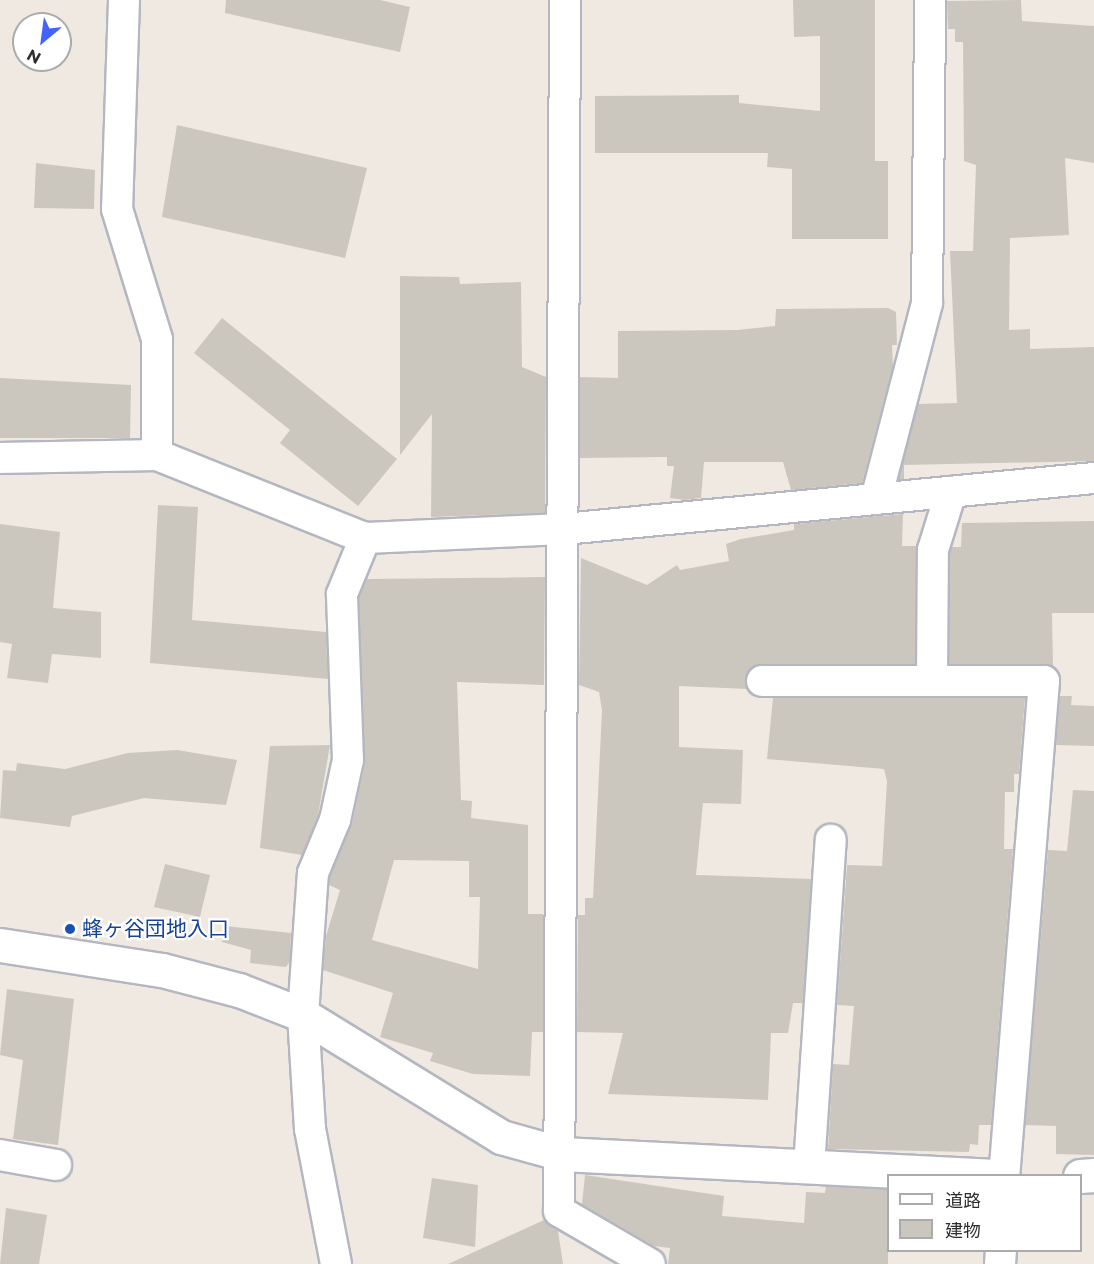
<!DOCTYPE html>
<meta charset="utf-8">
<style>
body{margin:0}
#map{position:relative;width:1094px;height:1264px;overflow:hidden;background:#efe9e1;font-family:Montserrat,"Noto Sans JP",sans-serif}
div>[style]{position:absolute}
.building>*{inset:0;background:#cbc7bf}
.roads{filter:drop-shadow(2px 0 #b4b7c1) drop-shadow(-2px 0 #b4b7c1) drop-shadow(0 2px #b4b7c1) drop-shadow(0 -2px #b4b7c1)}
.minor>*{height:30px;margin:-15px;padding:0 15px;transform-origin:15px;border-radius:15px;background:#fff}
.tertiary>*{height:33px;margin:-16.5px;padding:0 16.5px;transform-origin:16.5px;border-radius:16.5px;background:#fff}
.dots>*{width:16px;height:16px;translate:-50% -50%;box-sizing:border-box;border:3px solid #fff;border-radius:50%}
span{translate:-50% -50%;white-space:nowrap;text-align:center;line-height:1.15;-webkit-text-stroke:4.5px #fff;paint-order:stroke}
.transit-label{font-size:21px;color:#164399}
.left{translate:0 -50%;text-align:left}
.legend{position:absolute;left:887px;top:1174px;width:195px;height:78px;box-sizing:border-box;background:#fff;border:2px solid #ababab;margin:0;padding:8px 10px;list-style:none;font-size:18px;color:#2e2e2e}
.legend li{display:flex;align-items:center;gap:12px;height:30px}
.legend b{width:30px;border:2px solid #ababab}
.north{position:absolute;left:12px;top:12px;width:60px;height:60px;box-sizing:border-box;background:#fff;border:2px solid #ababab;border-radius:50%;rotate:209deg;font-size:16px;font-weight:700;line-height:24px;text-align:center;color:#2e2e2e}
.north::after{content:'';display:block;margin:auto;width:21px;height:27px;background:#4264fb;clip-path:polygon(50% 0,100% 100%,50% 72%,0 100%)}
</style>
<div id="map">
<div class="building">
<div style="clip-path:polygon(226px 0,380px 0,410px 7px,400px 52px,225px 13px)"></div>
<div style="clip-path:polygon(793px 0,875px 0,875px 161px,888px 161px,888px 239px,792px 239px,792px 169px,767px 167px,768px 153px,595px 153px,595px 96px,739px 95px,739px 103px,820px 111px,820px 36px,794px 37px)"></div>
<div style="clip-path:polygon(1021px 0,1022px 21px,1094px 26px,1094px 163px,1065px 158px,1069px 235px,1010px 238px,1009px 330px,1030px 329px,1030px 349px,1094px 347px,1094px 461px,904px 465px,904px 479px,899px 479px,918px 404px,957px 403px,950px 251px,973px 251px,976px 165px,964px 161px,963px 42px,955px 42px,955px 29px,948px 29px,947px 1px)"></div>
<div style="clip-path:polygon(177px 125px,367px 168px,345px 258px,162px 217px)"></div>
<div style="clip-path:polygon(36px 163px,95px 170px,94px 209px,34px 208px)"></div>
<div style="clip-path:polygon(400px 276px,459px 277px,460px 284px,521px 282px,522px 367px,546px 377px,545px 513px,431px 517px,432px 414px,400px 455px)"></div>
<div style="clip-path:polygon(888px 308px,896px 312px,897px 345px,892px 345px,893px 366px,862px 483px,791px 490px,783px 462px,704px 462px,701px 498px,685px 500px,670px 498px,674px 466px,667px 466px,667px 457px,580px 458px,580px 377px,618px 378px,618px 331px,737px 330px,775px 326px,776px 309px)"></div>
<div style="clip-path:polygon(222px 318px,397px 459px,358px 506px,280px 443px,290px 430px,194px 353px)"></div>
<div style="clip-path:polygon(0 378px,131px 385px,130px 438px,0 438px)"></div>
<div style="clip-path:polygon(158px 505px,198px 507px,192px 620px,326px 632px,328px 679px,150px 663px)"></div>
<div style="clip-path:polygon(903px 514px,902px 546px,916px 546px,915px 664px,762px 664px,747px 672px,747px 689px,679px 686px,679px 747px,743px 750px,741px 804px,703px 803px,696px 875px,811px 879px,803px 1003px,793px 1003px,788px 1033px,771px 1033px,768px 1100px,608px 1094px,623px 1033px,577px 1032px,578px 915px,585px 915px,585px 898px,593px 898px,602px 710px,599px 692px,579px 685px,581px 558px,647px 585px,677px 565px,680px 570px,729px 561px,726px 544px,741px 539px,794px 530px,794px 524px)"></div>
<div style="clip-path:polygon(1094px 521px,1094px 613px,1052px 613px,1053px 666px,949px 664px,950px 553px,952px 547px,961px 547px,962px 523px)"></div>
<div style="clip-path:polygon(0 524px,60px 532px,53px 608px,101px 612px,101px 658px,52px 654px,48px 683px,7px 678px,12px 644px,0 642px)"></div>
<div style="clip-path:polygon(evenodd,545px 577px,544px 685px,457px 682px,461px 800px,472px 801px,471px 818px,528px 825px,528px 914px,543px 914px,543px 1032px,532px 1032px,530px 1076px,473px 1074px,430px 1061px,433px 1053px,380px 1037px,393px 993px,323px 970px,326px 936px,340px 890px,329px 885px,330px 877px,352px 824px,365px 763px,359px 597px,367px 579px,545px 577px,394px 860px,469px 861px,469px 897px,480px 897px,478px 969px,372px 940px,394px 860px)"></div>
<div style="clip-path:polygon(1060px 696px,1072px 696px,1071px 705px,1094px 706px,1094px 746px,1056px 745px)"></div>
<div style="clip-path:polygon(773px 698px,1025px 698px,1019px 774px,1014px 774px,1014px 792px,1005px 792px,1004px 849px,1013px 849px,991px 1125px,979px 1125px,978px 1145px,970px 1144px,969px 1152px,828px 1149px,833px 1064px,849px 1065px,854px 1006px,837px 1005px,847px 865px,882px 866px,887px 781px,884px 769px,767px 759px)"></div>
<div style="clip-path:polygon(330px 745px,318px 815px,302px 855px,260px 848px,270px 746px)"></div>
<div style="clip-path:polygon(177px 750px,237px 760px,226px 805px,144px 798px,72px 816px,70px 827px,0 818px,3px 770px,16px 771px,17px 763px,65px 769px,128px 753px)"></div>
<div style="clip-path:polygon(1073px 790px,1094px 791px,1094px 1155px,1056px 1154px,1056px 1126px,1025px 1125px,1048px 850px,1067px 851px)"></div>
<div style="clip-path:polygon(165px 864px,210px 875px,200px 917px,154px 907px)"></div>
<div style="clip-path:polygon(225px 926px,291px 933px,290px 961px,286px 967px,250px 963px,251px 950px,222px 942px)"></div>
<div style="clip-path:polygon(7px 989px,74px 999px,58px 1145px,13px 1139px,23px 1060px,0 1055px)"></div>
<div style="clip-path:polygon(585px 1175px,724px 1196px,722px 1216px,804px 1223px,806px 1192px,825px 1193px,826px 1186px,888px 1189px,888px 1264px,668px 1264px,670px 1248px,654px 1246px,582px 1204px)"></div>
<div style="clip-path:polygon(432px 1178px,478px 1185px,475px 1247px,423px 1238px)"></div>
<div style="clip-path:polygon(6px 1208px,47px 1215px,39px 1264px,0 1264px)"></div>
<div style="clip-path:polygon(544px 1220px,558px 1231px,563px 1264px,448px 1264px)"></div>
</div>
<div class="roads">
<div class="minor">
<div style="left:124px;top:0;width:209px;rotate:91.9deg"></div>
<div style="left:117px;top:209px;width:136px;rotate:72.9deg"></div>
<div style="left:157px;top:339px;width:116px;rotate:90deg"></div>
<div style="left:565px;top:0;width:1211px;rotate:90.28deg"></div>
<div style="left:559px;top:1211px;width:105px;rotate:30.2deg"></div>
<div style="left:0;top:458px;width:157px;rotate:-1.1deg"></div>
<div style="left:157px;top:455px;width:224px;rotate:21.8deg"></div>
<div style="left:365px;top:538px;width:199px;rotate:-2.6deg"></div>
<div style="left:564px;top:529px;width:532px;rotate:-5.5deg"></div>
<div style="left:876px;top:499px;width:203px;rotate:-75.4deg"></div>
<div style="left:927px;top:303px;width:303px;rotate:-89.4deg"></div>
<div style="left:762px;top:681px;width:282px"></div>
<div style="left:1044px;top:681px;width:497px;rotate:94.6deg"></div>
<div style="left:932px;top:681px;width:131px;rotate:-89.6deg"></div>
<div style="left:933px;top:550px;width:61px;rotate:-72.8deg"></div>
<div style="left:0;top:1155px;width:57px;rotate:10.1deg"></div>
<div style="left:809px;top:1167px;width:328px;rotate:-86.2deg"></div>
<div style="left:336px;top:1264px;width:137px;rotate:-100.9deg"></div>
<div style="left:310px;top:1129px;width:114px;rotate:-93.5deg"></div>
<div style="left:303px;top:1015px;width:142px;rotate:-86deg"></div>
<div style="left:313px;top:873px;width:57px;rotate:-67.5deg"></div>
<div style="left:335px;top:820px;width:61px;rotate:-77.8deg"></div>
<div style="left:348px;top:760px;width:166px;rotate:-92.1deg"></div>
<div style="left:342px;top:594px;width:61px;rotate:-67.7deg"></div>
<div style="left:1000px;top:1264px;width:14px;rotate:-86deg"></div>
</div>
<div class="tertiary">
<div style="left:0;top:945px;width:164px;rotate:8.8deg"></div>
<div style="left:162px;top:970px;width:80px;rotate:14.6deg"></div>
<div style="left:239px;top:990px;width:69px;rotate:21.3deg"></div>
<div style="left:303px;top:1015px;width:233px;rotate:31.6deg"></div>
<div style="left:501px;top:1137px;width:63px;rotate:15.6deg"></div>
<div style="left:562px;top:1154px;width:439px;rotate:2.9deg"></div>
<div style="left:1080px;top:1176px;width:14px;rotate:-4deg"></div>
</div>
</div>
<div class="dots">
<div style="left:70px;top:929px;background:#1a4fb4"></div>
</div>
<div class="transit-label">
<span class="left" style="left:82px;top:929px">蜂ヶ谷団地入口</span>
</div>
<ul class="legend">
<li><b style="height:8px;background:#fff"></b>道路</li>
<li><b style="height:16px;background:#cbc7bf"></b>建物</li>
</ul>
<div class="north">N</div>
</div>
